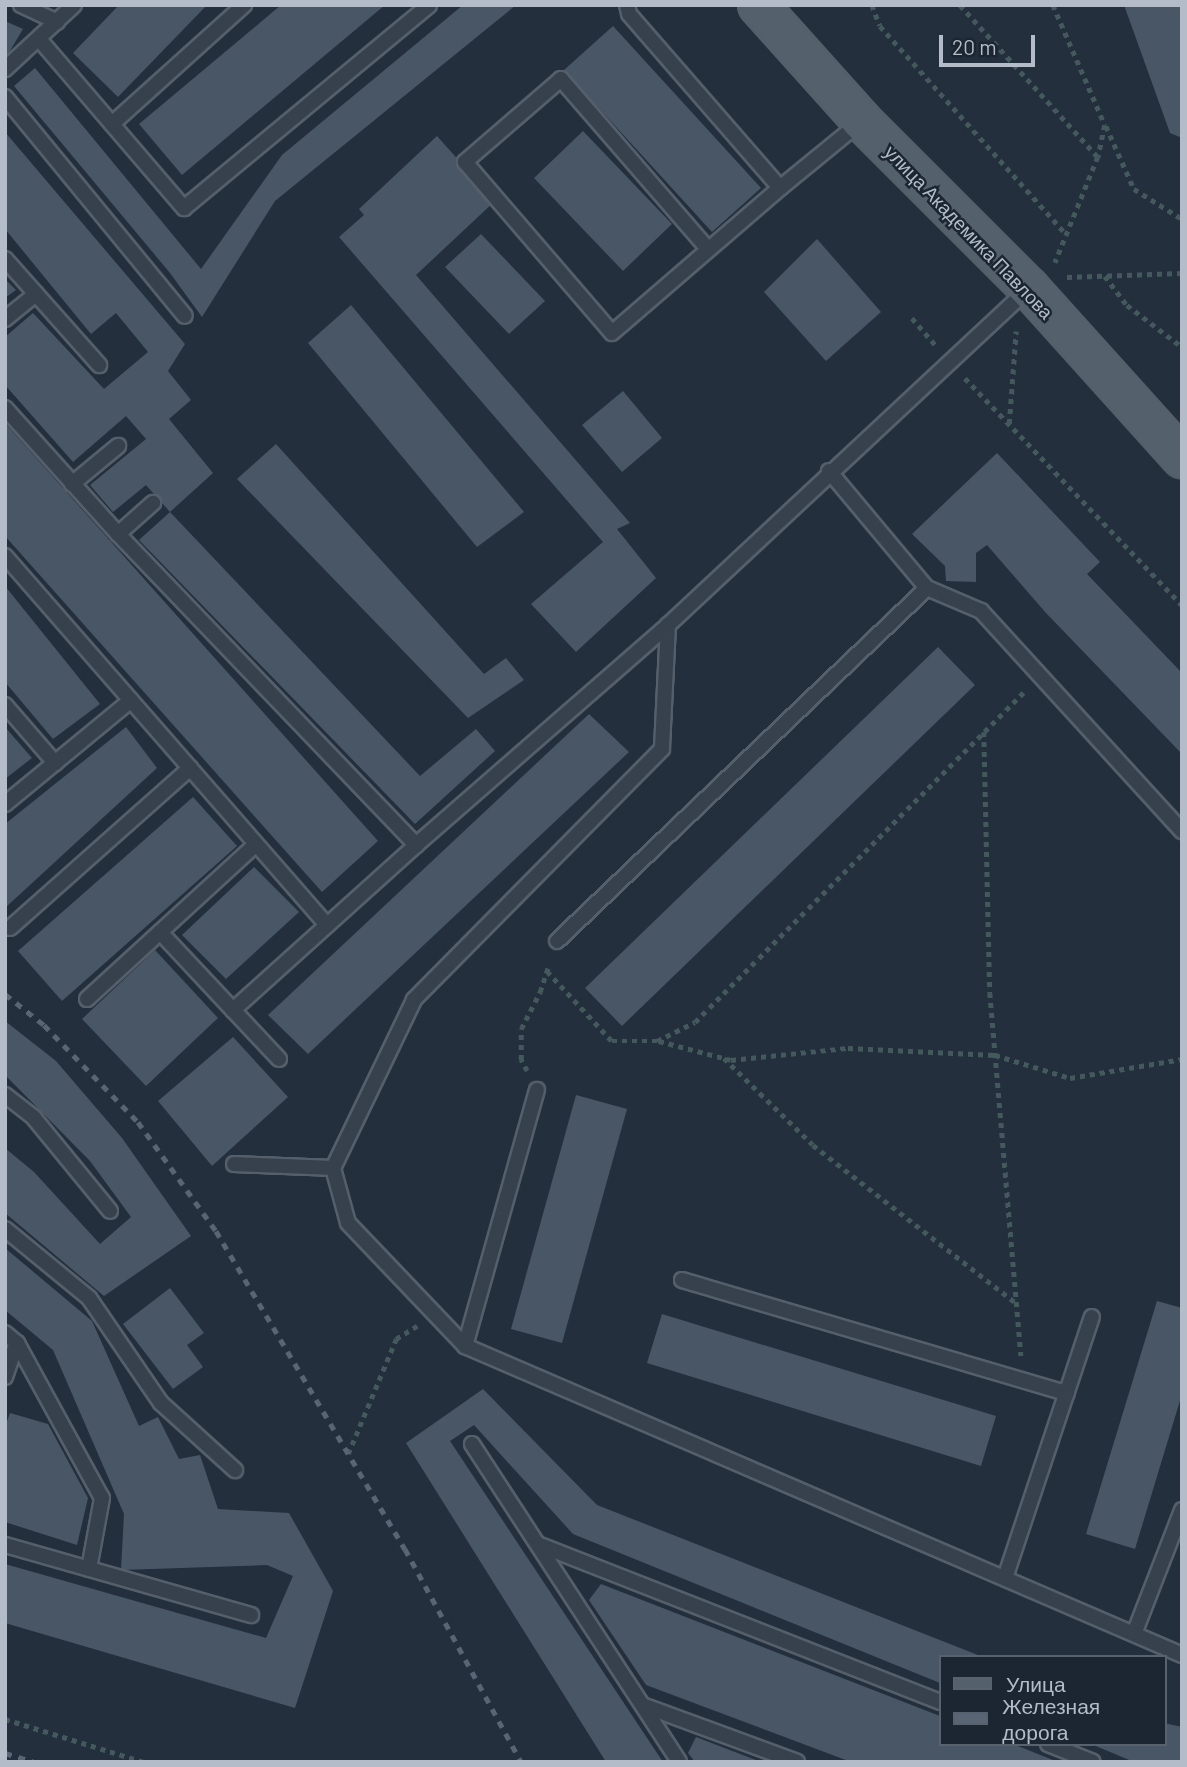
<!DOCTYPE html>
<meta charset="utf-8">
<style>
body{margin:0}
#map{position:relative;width:1187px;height:1767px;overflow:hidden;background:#232f3d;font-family:Barlow,sans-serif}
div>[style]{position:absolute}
.building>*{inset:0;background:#495666}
.path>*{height:4.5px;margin-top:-2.25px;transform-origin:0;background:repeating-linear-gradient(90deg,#43595b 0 5px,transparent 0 10px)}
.roads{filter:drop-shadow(2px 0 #555f6b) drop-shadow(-2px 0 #555f6b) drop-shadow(0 2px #555f6b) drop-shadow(0 -2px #555f6b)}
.lane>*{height:14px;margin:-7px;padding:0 7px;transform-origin:7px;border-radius:7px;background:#37414d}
.primary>*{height:38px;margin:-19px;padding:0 19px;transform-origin:19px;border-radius:19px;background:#55606d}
.rail>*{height:5px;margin-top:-2.5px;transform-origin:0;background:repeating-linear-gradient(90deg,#596574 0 7px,transparent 0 14px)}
span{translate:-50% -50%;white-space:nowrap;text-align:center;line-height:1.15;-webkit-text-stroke:5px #1c2632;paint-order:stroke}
.street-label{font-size:19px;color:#b3bcc8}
.frame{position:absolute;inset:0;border:7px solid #b3bcc8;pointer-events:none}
.legend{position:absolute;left:939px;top:1655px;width:228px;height:91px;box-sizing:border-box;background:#1c2632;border:2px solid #58626e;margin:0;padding:9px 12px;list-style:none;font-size:21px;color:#b3bcc8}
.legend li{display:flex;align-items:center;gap:14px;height:35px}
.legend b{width:35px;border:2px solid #58626e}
.scale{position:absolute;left:939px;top:35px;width:96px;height:32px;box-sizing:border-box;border:4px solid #b3bcc8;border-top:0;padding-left:9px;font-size:21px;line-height:24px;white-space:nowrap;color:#b3bcc8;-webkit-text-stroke:5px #1c2632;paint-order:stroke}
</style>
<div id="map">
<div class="building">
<div style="clip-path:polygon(119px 5px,207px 5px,118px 97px,73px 53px)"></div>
<div style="clip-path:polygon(281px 5px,385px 5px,182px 175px,139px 124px)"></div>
<div style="clip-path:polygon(463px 5px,516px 5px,275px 201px,202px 317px,170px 273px,14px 86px,35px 68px,201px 269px,282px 155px)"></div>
<div style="clip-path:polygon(1124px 5px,1182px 5px,1182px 138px,1170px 133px)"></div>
<div style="clip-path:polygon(5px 21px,23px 29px,5px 59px)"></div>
<div style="clip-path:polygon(613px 26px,761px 188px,712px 232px,564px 70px)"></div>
<div style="clip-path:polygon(583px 131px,672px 224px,623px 271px,534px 178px)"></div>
<div style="clip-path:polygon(5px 132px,185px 344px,168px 371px,191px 400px,169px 419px,213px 473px,170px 512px,146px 485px,113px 512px,90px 485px,146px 439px,126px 416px,73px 462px,5px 385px,5px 337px,33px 313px,104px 389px,148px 352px,116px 313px,91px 334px,5px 229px)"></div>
<div style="clip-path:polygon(437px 136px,495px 201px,416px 275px,630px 523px,617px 529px,656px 578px,576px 652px,531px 604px,603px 542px,339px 237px,364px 215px,359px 209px)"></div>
<div style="clip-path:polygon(481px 234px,545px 301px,509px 334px,445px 267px)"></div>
<div style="clip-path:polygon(817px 239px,881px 312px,826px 361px,764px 292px)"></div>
<div style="clip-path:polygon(5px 279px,16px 290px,5px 298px)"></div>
<div style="clip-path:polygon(351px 305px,524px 512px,477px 547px,308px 343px)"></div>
<div style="clip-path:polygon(623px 391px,662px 438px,622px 472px,582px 425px)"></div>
<div style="clip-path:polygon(5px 423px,378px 841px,322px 892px,5px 536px)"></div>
<div style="clip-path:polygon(276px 444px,484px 674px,506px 658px,524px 680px,468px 718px,237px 479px)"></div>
<div style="clip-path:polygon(997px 453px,1100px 562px,1087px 574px,1182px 673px,1182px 754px,1046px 613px,987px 545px,976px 553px,976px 582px,946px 581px,945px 566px,912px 534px)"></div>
<div style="clip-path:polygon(170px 512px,420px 776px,476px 729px,495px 751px,415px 824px,139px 540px)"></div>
<div style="clip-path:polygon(5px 586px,100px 704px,53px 739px,5px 682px)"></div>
<div style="clip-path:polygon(938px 647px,975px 685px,622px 1026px,585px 988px)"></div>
<div style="clip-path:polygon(589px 714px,629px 752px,308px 1054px,268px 1015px)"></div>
<div style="clip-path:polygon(5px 727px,32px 758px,5px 779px)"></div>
<div style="clip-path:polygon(126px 727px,157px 768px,5px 908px,5px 824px)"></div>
<div style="clip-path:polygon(193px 797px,237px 846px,62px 1001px,18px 951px)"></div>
<div style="clip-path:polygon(254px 867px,299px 912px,226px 979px,182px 935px)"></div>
<div style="clip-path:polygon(155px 950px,218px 1018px,146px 1086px,82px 1019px)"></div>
<div style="clip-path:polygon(5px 1021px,56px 1061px,122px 1138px,191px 1236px,104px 1296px,5px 1213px,5px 1148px,34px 1172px,100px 1244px,131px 1217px,90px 1161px,5px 1075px)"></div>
<div style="clip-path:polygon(233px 1037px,288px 1097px,212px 1166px,158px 1101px)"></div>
<div style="clip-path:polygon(576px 1095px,627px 1109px,562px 1343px,511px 1329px)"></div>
<div style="clip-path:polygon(5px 1248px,92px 1321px,139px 1426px,158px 1417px,179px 1459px,200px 1455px,218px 1509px,289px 1513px,333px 1591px,295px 1708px,5px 1623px,5px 1564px,266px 1638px,293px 1576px,267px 1565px,121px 1570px,124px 1514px,53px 1350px,5px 1310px)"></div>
<div style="clip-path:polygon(170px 1288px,204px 1333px,187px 1345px,203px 1367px,173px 1389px,123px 1324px)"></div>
<div style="clip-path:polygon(1157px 1301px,1182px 1308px,1182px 1394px,1135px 1549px,1086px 1534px)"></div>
<div style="clip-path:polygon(662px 1314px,996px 1416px,981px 1466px,647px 1363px)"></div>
<div style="clip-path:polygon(483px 1389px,597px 1505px,983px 1657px,940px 1657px,940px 1683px,573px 1534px,474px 1425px,450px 1441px,663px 1762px,606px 1762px,406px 1443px)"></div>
<div style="clip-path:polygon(10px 1413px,48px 1424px,88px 1498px,77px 1545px,5px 1522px,5px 1427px)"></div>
<div style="clip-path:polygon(601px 1584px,940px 1716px,940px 1744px,1013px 1744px,1058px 1762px,851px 1762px,646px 1685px,589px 1600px)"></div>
<div style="clip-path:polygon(1164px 1723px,1182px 1727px,1182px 1762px,1134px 1762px,1091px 1744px,1164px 1744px)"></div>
<div style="clip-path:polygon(696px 1737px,761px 1762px,695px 1762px,688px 1753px)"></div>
</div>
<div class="path">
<div style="left:872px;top:5px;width:22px;rotate:69deg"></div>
<div style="left:880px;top:26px;width:280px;rotate:48.2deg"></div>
<div style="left:960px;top:5px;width:204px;rotate:47.8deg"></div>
<div style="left:1053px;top:5px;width:131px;rotate:66.6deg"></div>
<div style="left:1105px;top:125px;width:33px;rotate:102deg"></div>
<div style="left:1098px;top:157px;width:114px;rotate:112.1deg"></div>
<div style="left:1106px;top:126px;width:69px;rotate:66deg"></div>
<div style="left:1134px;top:189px;width:57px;rotate:32deg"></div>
<div style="left:1105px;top:276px;width:36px;rotate:53deg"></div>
<div style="left:1127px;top:305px;width:69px;rotate:37.4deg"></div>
<div style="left:1067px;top:277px;width:115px;rotate:-2deg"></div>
<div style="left:912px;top:318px;width:37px;rotate:49deg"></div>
<div style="left:965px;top:378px;width:314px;rotate:46.3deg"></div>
<div style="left:1009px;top:424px;width:93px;rotate:-85.7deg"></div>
<div style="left:984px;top:732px;width:261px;rotate:88.7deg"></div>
<div style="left:990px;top:993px;width:364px;rotate:85.1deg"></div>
<div style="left:547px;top:971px;width:96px;rotate:47.1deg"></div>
<div style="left:612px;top:1041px;width:45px"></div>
<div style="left:657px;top:1041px;width:42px;rotate:-26.6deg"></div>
<div style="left:695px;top:1022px;width:467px;rotate:-45.1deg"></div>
<div style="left:659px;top:1041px;width:74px;rotate:14.8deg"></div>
<div style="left:731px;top:1060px;width:118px;rotate:-5.9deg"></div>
<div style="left:848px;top:1048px;width:147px;rotate:2.7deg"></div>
<div style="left:995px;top:1055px;width:78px;rotate:17deg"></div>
<div style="left:1070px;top:1078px;width:114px;rotate:-9.6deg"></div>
<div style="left:724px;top:1058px;width:124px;rotate:44.3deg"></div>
<div style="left:813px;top:1145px;width:259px;rotate:37.9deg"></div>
<div style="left:527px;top:1071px;width:13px;rotate:-119deg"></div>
<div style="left:521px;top:1060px;width:31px;rotate:-90deg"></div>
<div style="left:521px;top:1029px;width:42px;rotate:-62.8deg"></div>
<div style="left:540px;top:992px;width:25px;rotate:-72deg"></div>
<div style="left:348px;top:1454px;width:125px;rotate:-67.3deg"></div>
<div style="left:396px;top:1339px;width:25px;rotate:-32deg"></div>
<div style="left:5px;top:1719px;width:145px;rotate:17.2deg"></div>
</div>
<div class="roads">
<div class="lane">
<div style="left:21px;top:5px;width:40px;rotate:25deg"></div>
<div style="left:627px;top:5px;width:9px;rotate:77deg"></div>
<div style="left:629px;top:14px;width:230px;rotate:49deg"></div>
<div style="left:780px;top:188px;width:106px;rotate:-39.3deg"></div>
<div style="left:39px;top:39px;width:223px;rotate:49.4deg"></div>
<div style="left:184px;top:208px;width:318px;rotate:-39.6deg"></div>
<div style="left:5px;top:69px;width:94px;rotate:-42.8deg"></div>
<div style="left:5px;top:97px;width:283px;rotate:50.6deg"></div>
<div style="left:112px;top:124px;width:178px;rotate:-42deg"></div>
<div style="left:708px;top:249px;width:225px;rotate:-130.9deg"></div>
<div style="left:561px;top:79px;width:127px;rotate:139.2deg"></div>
<div style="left:465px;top:162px;width:225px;rotate:49.3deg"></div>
<div style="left:612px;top:333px;width:222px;rotate:-40.8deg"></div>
<div style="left:5px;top:259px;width:142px;rotate:48.4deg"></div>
<div style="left:5px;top:319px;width:40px;rotate:-39deg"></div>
<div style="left:5px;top:408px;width:169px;rotate:48.1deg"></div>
<div style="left:118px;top:534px;width:431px;rotate:46.2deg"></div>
<div style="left:829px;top:471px;width:153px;rotate:50.1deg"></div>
<div style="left:927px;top:588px;width:59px;rotate:23.1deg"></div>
<div style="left:981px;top:611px;width:298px;rotate:47.6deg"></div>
<div style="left:72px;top:484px;width:60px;rotate:-39.6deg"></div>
<div style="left:118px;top:534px;width:47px;rotate:-41.5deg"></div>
<div style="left:5px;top:556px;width:490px;rotate:48.9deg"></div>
<div style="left:668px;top:625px;width:124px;rotate:92.8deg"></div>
<div style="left:662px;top:749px;width:353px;rotate:134.7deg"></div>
<div style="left:414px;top:1000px;width:187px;rotate:115.7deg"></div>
<div style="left:333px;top:1168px;width:57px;rotate:74.7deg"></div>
<div style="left:348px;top:1223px;width:170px;rotate:46.4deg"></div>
<div style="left:465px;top:1346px;width:781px;rotate:23.31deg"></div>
<div style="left:5px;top:705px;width:77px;rotate:49.2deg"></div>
<div style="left:5px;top:804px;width:163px;rotate:-39.5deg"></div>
<div style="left:10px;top:928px;width:241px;rotate:-41.6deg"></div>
<div style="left:160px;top:932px;width:107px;rotate:46.9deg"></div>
<div style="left:557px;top:941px;width:511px;rotate:-43.65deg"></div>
<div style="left:87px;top:999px;width:229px;rotate:-42.5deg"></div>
<div style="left:279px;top:1059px;width:67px;rotate:-133.2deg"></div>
<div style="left:233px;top:1010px;width:246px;rotate:-42deg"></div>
<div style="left:416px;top:845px;width:335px;rotate:-41.1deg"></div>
<div style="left:668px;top:625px;width:492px;rotate:-43deg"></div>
<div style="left:5px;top:1095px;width:37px;rotate:38deg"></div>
<div style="left:34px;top:1118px;width:120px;rotate:50.7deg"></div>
<div style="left:234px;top:1164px;width:99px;rotate:2.3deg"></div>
<div style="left:5px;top:1229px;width:109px;rotate:39.4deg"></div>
<div style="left:89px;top:1298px;width:127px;rotate:55.6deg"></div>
<div style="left:161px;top:1403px;width:100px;rotate:42.2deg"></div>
<div style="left:682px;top:1280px;width:401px;rotate:16.4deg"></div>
<div style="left:5px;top:1333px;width:16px;rotate:40deg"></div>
<div style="left:17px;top:1343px;width:177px;rotate:61.3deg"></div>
<div style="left:102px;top:1498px;width:72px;rotate:100.4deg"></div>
<div style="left:465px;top:1346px;width:266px;rotate:-74.3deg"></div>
<div style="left:5px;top:1377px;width:36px;rotate:-71deg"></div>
<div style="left:472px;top:1444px;width:379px;rotate:56.9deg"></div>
<div style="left:5px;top:1545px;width:256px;rotate:15.9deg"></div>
<div style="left:540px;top:1545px;width:430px;rotate:21.4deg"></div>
<div style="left:1005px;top:1578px;width:275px;rotate:-71.6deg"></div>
<div style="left:1134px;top:1634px;width:133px;rotate:-68.8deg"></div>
<div style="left:645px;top:1706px;width:162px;rotate:20.2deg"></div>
<div style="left:1048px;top:1744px;width:48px;rotate:21.8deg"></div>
</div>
<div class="primary">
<div style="left:758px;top:5px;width:156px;rotate:48.1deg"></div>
<div style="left:862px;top:121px;width:236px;rotate:45deg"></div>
<div style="left:1029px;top:288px;width:229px;rotate:48deg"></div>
</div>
</div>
<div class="rail">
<div style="left:5px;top:994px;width:50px;rotate:38.5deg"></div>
<div style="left:44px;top:1025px;width:135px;rotate:45.9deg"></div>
<div style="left:138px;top:1122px;width:134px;rotate:54.4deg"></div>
<div style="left:216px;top:1231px;width:370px;rotate:59.3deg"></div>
<div style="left:405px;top:1549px;width:243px;rotate:61.4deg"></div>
<div style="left:5px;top:1753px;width:31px;rotate:17deg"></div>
</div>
<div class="street-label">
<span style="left:969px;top:232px;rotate:46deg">улица Академика Павлова</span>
</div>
<div class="frame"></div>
<ul class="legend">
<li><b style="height:9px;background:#55606d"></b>Улица</li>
<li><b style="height:9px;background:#596574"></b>Железная дорога</li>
</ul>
<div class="scale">20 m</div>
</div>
